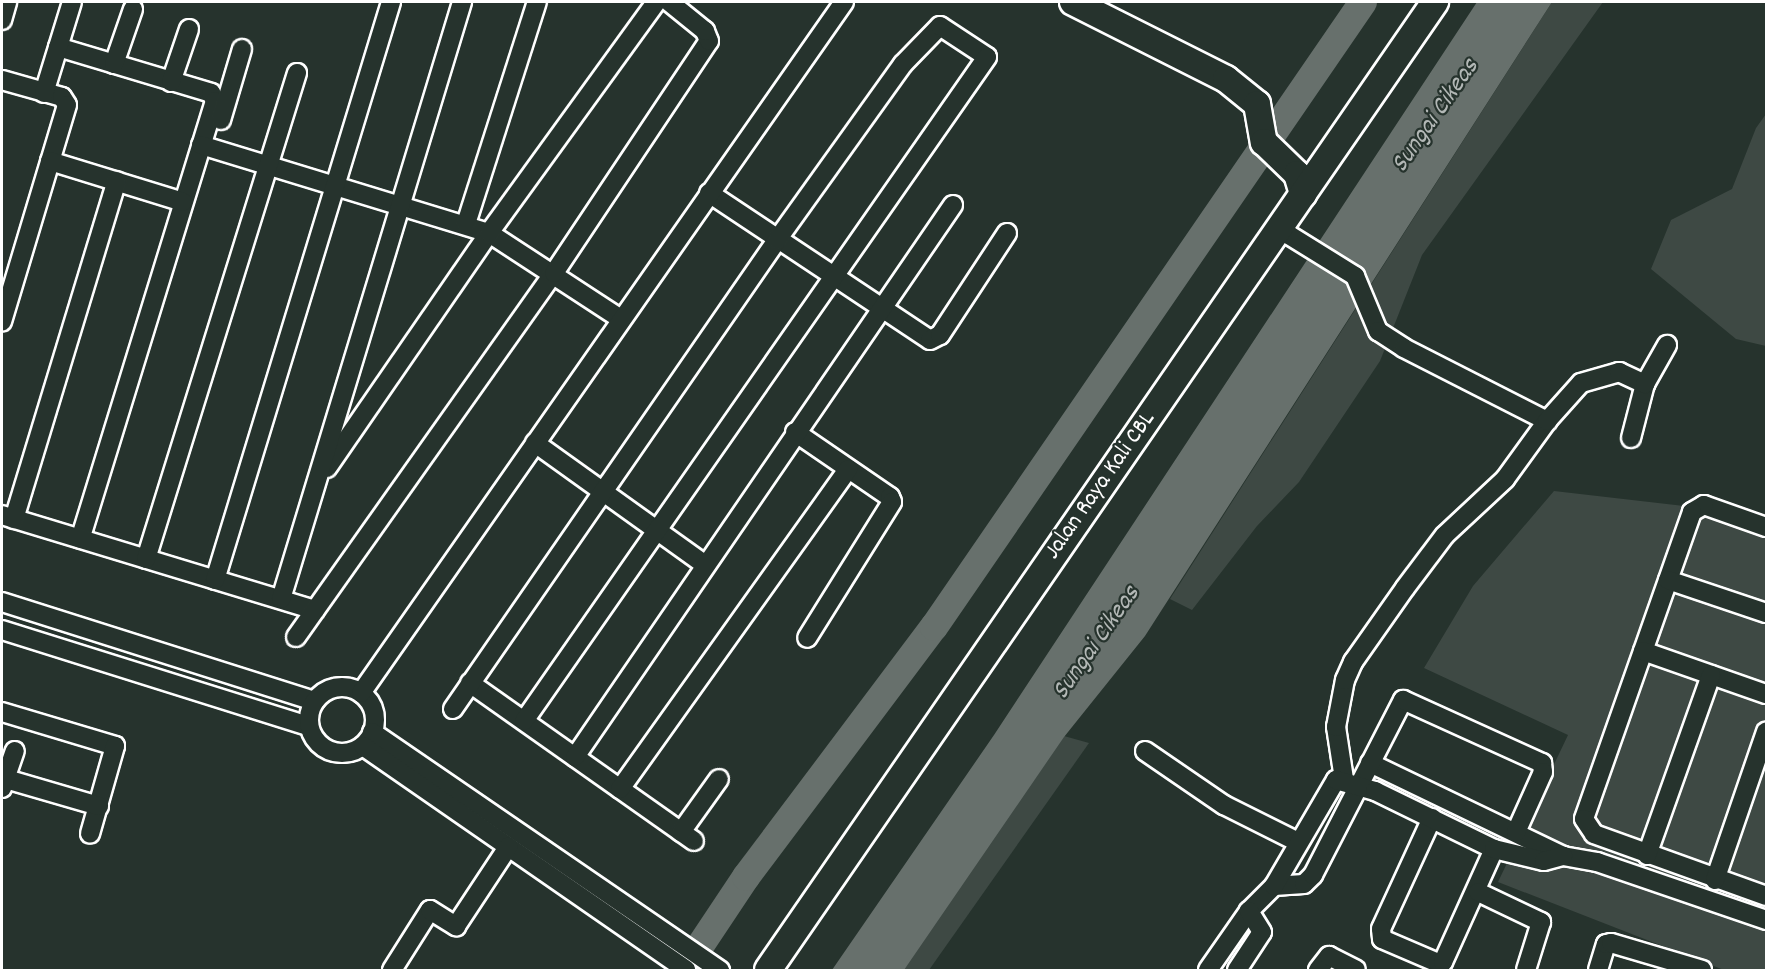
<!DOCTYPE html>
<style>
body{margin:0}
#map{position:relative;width:1768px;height:972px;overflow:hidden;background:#26332d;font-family:Dekko,sans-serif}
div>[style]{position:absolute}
.green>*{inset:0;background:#3e4944}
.water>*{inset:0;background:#67706c}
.river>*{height:28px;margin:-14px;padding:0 14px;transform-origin:14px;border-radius:14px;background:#67706c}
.roads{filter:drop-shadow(2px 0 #fff) drop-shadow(-2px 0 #fff) drop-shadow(0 2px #fff) drop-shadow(0 -2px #fff)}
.street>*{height:18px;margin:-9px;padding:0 9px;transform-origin:9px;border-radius:9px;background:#26332d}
.street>.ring{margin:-9px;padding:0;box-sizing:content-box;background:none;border:18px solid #26332d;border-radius:50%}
.secondary>*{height:26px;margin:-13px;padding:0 13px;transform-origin:13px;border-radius:13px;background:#26332d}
span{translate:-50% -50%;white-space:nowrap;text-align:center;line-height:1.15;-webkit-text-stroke:4.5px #26332d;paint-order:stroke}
.street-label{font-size:24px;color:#fff}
.water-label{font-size:26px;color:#b3b8b6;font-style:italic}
.frame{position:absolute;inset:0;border:3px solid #fff;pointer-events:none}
</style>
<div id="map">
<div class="green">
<div style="clip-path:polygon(1552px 2px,1603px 2px,1422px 255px,1380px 361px,1299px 482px,1257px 526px,1192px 610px,1170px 599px)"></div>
<div style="clip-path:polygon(1766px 114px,1766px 346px,1736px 339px,1651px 269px,1671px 220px,1732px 189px,1756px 128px)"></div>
<div style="clip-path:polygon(1554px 491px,1684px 506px,1766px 535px,1766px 970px,1724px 970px,1498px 882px,1568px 735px,1424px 668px,1473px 586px)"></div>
<div style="clip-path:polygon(1064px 736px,1089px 743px,929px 970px,903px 970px)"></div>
</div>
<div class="water">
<div style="clip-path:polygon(1477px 2px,1552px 2px,1145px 636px,1064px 737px,904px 970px,832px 970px,994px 735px)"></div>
</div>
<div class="river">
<div style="left:684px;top:970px;width:112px;rotate:-56.3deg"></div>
<div style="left:746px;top:877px;width:313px;rotate:-53.1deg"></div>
<div style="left:934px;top:627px;width:758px;rotate:-55.53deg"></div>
</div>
<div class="roads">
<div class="street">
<div style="left:2px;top:20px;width:19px;rotate:-74deg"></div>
<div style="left:58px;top:47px;width:160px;rotate:16.7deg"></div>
<div style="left:211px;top:93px;width:9px;rotate:63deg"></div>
<div style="left:215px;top:101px;width:458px;rotate:107.1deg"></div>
<div style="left:114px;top:64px;width:58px;rotate:-70.9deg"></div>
<div style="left:2px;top:80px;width:62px;rotate:15.8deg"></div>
<div style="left:62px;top:97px;width:9px;rotate:58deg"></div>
<div style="left:67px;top:105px;width:226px;rotate:106.7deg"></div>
<div style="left:171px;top:82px;width:56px;rotate:-71.2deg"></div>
<div style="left:44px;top:93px;width:95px;rotate:-72.9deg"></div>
<div style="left:221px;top:120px;width:74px;rotate:-73.5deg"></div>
<div style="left:201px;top:145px;width:301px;rotate:17deg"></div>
<div style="left:489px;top:233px;width:158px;rotate:33.1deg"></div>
<div style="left:50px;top:161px;width:139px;rotate:17.1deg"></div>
<div style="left:709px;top:193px;width:265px;rotate:33.6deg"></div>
<div style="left:930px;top:340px;width:11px;rotate:-27deg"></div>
<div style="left:940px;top:335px;width:122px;rotate:-56.7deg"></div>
<div style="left:466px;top:224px;width:233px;rotate:-72.3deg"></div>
<div style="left:1281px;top:225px;width:13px;rotate:51deg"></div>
<div style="left:1289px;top:235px;width:78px;rotate:31.8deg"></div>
<div style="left:1355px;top:276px;width:60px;rotate:67.3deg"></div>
<div style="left:1378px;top:331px;width:31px;rotate:33deg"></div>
<div style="left:1404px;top:348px;width:161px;rotate:27deg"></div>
<div style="left:795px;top:432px;width:115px;rotate:34.4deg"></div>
<div style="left:890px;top:497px;width:5px;rotate:68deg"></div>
<div style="left:892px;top:502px;width:160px;rotate:122deg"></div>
<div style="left:1631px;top:438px;width:56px;rotate:-75.5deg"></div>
<div style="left:535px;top:443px;width:208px;rotate:35.6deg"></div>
<div style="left:327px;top:468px;width:285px;rotate:-55.4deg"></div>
<div style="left:489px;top:233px;width:285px;rotate:-54.1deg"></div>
<div style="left:2px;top:515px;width:327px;rotate:16.9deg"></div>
<div style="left:14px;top:519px;width:353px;rotate:-73.1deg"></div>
<div style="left:1766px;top:527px;width:66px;rotate:-160.5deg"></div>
<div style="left:1704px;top:505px;width:14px;rotate:150deg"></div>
<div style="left:1692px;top:512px;width:325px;rotate:109.4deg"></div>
<div style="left:1584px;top:819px;width:18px;rotate:56deg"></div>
<div style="left:1594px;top:834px;width:183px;rotate:19.8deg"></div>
<div style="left:146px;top:559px;width:509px;rotate:-72.74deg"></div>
<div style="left:215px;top:580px;width:604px;rotate:-73.06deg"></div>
<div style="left:1668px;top:580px;width:103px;rotate:18.6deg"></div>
<div style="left:281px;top:599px;width:624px;rotate:-73.13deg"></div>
<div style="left:2px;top:602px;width:328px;rotate:17.6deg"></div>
<div style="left:2px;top:630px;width:322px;rotate:17.4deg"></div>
<div style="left:296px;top:637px;width:446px;rotate:-54.7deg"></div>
<div style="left:554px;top:273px;width:279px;rotate:-56.3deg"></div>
<div style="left:709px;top:41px;width:11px;rotate:-112deg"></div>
<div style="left:705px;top:31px;width:46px;rotate:-141.1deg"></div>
<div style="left:1643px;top:651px;width:130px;rotate:19.3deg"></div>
<div style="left:470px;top:683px;width:274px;rotate:35.2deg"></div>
<div class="ring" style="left:309px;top:687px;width:48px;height:48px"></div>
<div style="left:361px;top:693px;width:843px;rotate:-55.05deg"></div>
<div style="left:453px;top:709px;width:570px;rotate:-55.36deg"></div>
<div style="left:777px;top:240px;width:216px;rotate:-54.4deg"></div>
<div style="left:903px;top:64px;width:53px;rotate:-45.8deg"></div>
<div style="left:940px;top:26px;width:56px;rotate:33.4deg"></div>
<div style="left:987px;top:57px;width:809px;rotate:124.89deg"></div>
<div style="left:2px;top:712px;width:118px;rotate:16.7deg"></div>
<div style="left:115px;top:746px;width:91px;rotate:105.9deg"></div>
<div style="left:372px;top:732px;width:422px;rotate:34.4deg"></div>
<div style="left:363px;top:746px;width:393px;rotate:34.7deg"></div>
<div style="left:1145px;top:751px;width:96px;rotate:34.4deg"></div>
<div style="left:1224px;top:805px;width:83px;rotate:26.6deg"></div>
<div style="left:575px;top:757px;width:669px;rotate:-55.6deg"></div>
<div style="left:1370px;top:763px;width:214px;rotate:25.7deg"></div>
<div style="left:1563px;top:856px;width:35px;rotate:10deg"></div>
<div style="left:1597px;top:862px;width:179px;rotate:18.9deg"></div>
<div style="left:6px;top:779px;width:97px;rotate:16.2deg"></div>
<div style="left:1344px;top:779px;width:53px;rotate:-98.7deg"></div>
<div style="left:1336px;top:727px;width:48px;rotate:-79.2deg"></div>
<div style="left:1345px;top:680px;width:20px;rotate:-66deg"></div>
<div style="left:1353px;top:662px;width:90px;rotate:-54.9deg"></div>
<div style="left:1405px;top:588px;width:66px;rotate:-53deg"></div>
<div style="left:1445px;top:535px;width:82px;rotate:-43deg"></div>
<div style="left:1505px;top:479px;width:72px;rotate:-54.1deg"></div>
<div style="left:1547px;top:421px;width:51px;rotate:-48.2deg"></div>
<div style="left:1581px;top:383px;width:40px;rotate:-16deg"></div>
<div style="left:1619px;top:372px;width:29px;rotate:25deg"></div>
<div style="left:1645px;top:384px;width:45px;rotate:-60.6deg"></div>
<div style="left:2px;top:788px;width:39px;rotate:-71deg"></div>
<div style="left:620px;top:789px;width:393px;rotate:-54.5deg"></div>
<div style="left:1432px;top:818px;width:122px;rotate:114.7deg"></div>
<div style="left:1381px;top:929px;width:10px;rotate:84deg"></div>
<div style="left:1382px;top:939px;width:61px;rotate:23.2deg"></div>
<div style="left:1438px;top:963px;width:5px;rotate:-11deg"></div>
<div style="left:1443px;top:962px;width:124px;rotate:-65.7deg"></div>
<div style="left:681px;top:832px;width:65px;rotate:-54.4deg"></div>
<div style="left:1647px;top:855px;width:191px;rotate:-70.4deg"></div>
<div style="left:1715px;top:880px;width:157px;rotate:-71deg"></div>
<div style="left:1274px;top:886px;width:30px;rotate:-4deg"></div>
<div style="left:1304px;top:884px;width:13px;rotate:-45deg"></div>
<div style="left:1313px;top:875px;width:197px;rotate:-62.8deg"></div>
<div style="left:1403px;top:700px;width:153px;rotate:24.4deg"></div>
<div style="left:1542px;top:763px;width:9px;rotate:84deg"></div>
<div style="left:1543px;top:772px;width:66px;rotate:114.2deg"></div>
<div style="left:1478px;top:892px;width:70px;rotate:25.5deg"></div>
<div style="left:1541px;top:922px;width:50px;rotate:107.4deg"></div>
<div style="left:392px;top:970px;width:71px;rotate:-57.7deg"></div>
<div style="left:430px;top:910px;width:31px;rotate:32deg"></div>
<div style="left:456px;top:926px;width:95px;rotate:-56.6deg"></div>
<div style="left:1208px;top:970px;width:72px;rotate:-55.2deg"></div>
<div style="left:1249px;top:911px;width:35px;rotate:-45deg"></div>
<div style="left:1274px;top:886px;width:123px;rotate:-59.7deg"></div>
<div style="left:1336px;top:780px;width:41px;rotate:15.8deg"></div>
<div style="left:1375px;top:791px;width:132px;rotate:26deg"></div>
<div style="left:1494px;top:849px;width:51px;rotate:13.5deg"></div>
<div style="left:1544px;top:861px;width:20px;rotate:-15deg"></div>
<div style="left:1237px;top:970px;width:45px;rotate:-56.7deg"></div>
<div style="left:1262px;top:932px;width:25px;rotate:-122deg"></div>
<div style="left:1318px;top:970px;width:18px;rotate:-52deg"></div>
<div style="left:1329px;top:956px;width:30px;rotate:27deg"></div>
<div style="left:1598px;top:970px;width:27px;rotate:-73deg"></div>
<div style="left:1606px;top:944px;width:5px;rotate:-11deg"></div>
<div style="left:1611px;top:943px;width:95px;rotate:16.5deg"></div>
</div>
<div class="secondary">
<div style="left:1073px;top:2px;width:171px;rotate:26.7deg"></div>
<div style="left:1226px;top:79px;width:40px;rotate:39deg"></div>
<div style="left:1257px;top:104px;width:39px;rotate:80deg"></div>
<div style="left:1264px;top:142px;width:46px;rotate:44.1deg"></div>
<div style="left:1297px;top:174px;width:21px;rotate:73deg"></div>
<div style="left:768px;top:970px;width:1176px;rotate:-55.43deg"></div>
</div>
</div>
<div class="street-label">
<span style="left:1101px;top:486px;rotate:-55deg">Jalan Raya Kali CBL</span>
</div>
<div class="water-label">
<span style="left:1436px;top:116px;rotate:-55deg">Sungai Cikeas</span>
<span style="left:1097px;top:643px;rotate:-55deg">Sungai Cikeas</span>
</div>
<div class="frame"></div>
</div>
